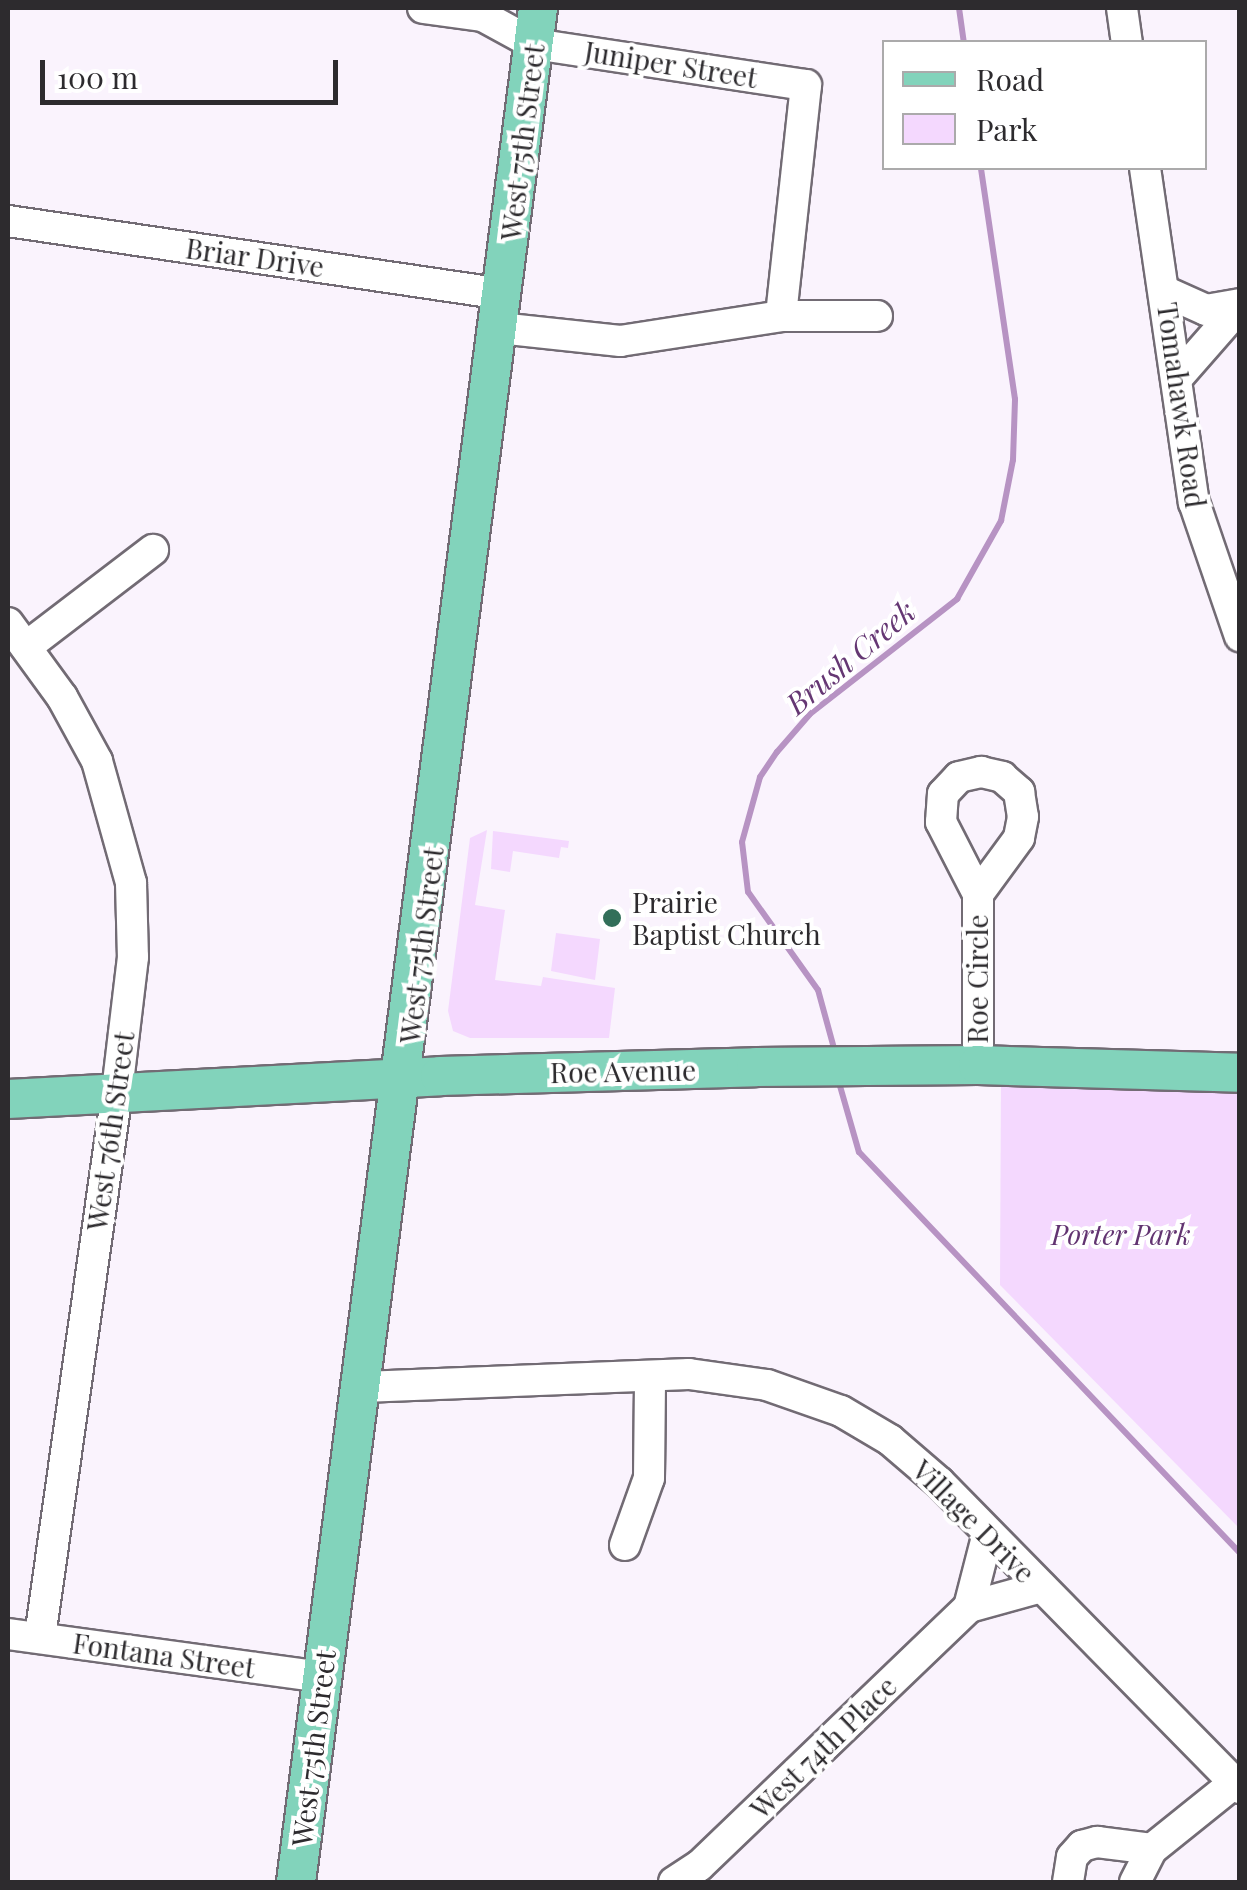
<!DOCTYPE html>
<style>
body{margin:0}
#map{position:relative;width:1247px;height:1890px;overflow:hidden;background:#faf3fd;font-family:"Playfair Display",serif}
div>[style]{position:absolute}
.green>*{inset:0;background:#f4d8fe}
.stream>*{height:6px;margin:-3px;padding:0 3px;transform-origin:3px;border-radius:3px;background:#b793c3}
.roads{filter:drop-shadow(2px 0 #726b74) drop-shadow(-2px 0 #726b74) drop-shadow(0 2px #726b74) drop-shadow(0 -2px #726b74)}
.minor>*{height:30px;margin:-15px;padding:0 15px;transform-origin:15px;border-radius:15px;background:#fff}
.major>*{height:38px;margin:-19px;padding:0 19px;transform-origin:19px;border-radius:19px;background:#82d3bb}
.dots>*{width:28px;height:28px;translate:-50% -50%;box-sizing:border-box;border:5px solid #fff;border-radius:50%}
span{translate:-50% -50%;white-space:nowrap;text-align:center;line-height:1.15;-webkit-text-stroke:8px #fff;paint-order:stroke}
.street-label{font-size:28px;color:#2d2b2e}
.poi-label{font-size:28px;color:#2d2b2e}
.left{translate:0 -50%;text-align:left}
.park-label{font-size:28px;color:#623471;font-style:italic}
.water-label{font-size:30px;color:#653773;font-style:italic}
.frame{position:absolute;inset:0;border:10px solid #2d2b2e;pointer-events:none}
.legend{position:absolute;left:882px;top:40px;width:325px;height:130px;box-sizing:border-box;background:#fff;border:2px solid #abaaab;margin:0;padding:12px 18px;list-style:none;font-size:30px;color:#2d2b2e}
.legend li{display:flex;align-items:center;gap:20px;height:50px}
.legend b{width:50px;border:2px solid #abaaab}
.scale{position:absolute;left:40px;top:60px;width:298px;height:45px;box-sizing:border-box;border:5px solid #2d2b2e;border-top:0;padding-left:12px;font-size:30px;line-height:35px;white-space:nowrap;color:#2d2b2e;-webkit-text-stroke:8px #fff;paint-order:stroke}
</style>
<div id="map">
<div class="green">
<div style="clip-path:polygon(487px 830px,475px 905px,505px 910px,495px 980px,541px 986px,543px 977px,615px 988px,609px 1038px,470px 1038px,453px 1031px,448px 1011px,470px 838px)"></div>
<div style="clip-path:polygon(493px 831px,569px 841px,568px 848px,561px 847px,559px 858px,513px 851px,510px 872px,491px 869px)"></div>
<div style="clip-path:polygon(556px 933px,600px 939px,595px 980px,551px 971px)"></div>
<div style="clip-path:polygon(1001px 1083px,1239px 1091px,1239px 1528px,1000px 1285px)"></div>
</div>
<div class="stream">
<div style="left:959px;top:8px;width:34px;rotate:82deg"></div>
<div style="left:835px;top:1052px;width:64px;rotate:-105.3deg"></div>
<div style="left:818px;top:990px;width:120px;rotate:-125.5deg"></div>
<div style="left:748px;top:892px;width:50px;rotate:-96.8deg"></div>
<div style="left:742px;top:842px;width:67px;rotate:-74.5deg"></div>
<div style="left:760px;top:777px;width:30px;rotate:-56deg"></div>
<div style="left:777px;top:752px;width:50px;rotate:-49deg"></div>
<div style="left:810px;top:714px;width:187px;rotate:-38deg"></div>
<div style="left:957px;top:599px;width:90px;rotate:-60.6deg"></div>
<div style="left:1001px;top:521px;width:62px;rotate:-78.9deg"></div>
<div style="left:1013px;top:460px;width:61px;rotate:-88.1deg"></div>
<div style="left:1015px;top:399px;width:233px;rotate:-98.4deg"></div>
<div style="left:838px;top:1079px;width:76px;rotate:74deg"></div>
<div style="left:859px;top:1152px;width:553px;rotate:46.47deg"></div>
</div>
<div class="roads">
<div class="minor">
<div style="left:423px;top:8px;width:61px;rotate:7.6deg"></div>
<div style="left:483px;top:16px;width:58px;rotate:28.8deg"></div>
<div style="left:534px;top:44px;width:275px;rotate:8.6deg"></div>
<div style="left:806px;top:85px;width:232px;rotate:96.2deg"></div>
<div style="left:1122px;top:8px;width:34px;rotate:82deg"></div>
<div style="left:1145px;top:168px;width:338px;rotate:81.7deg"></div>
<div style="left:1194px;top:502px;width:142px;rotate:71.1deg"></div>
<div style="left:8px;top:221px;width:500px;rotate:8.39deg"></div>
<div style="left:1166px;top:292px;width:44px;rotate:24.2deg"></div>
<div style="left:1206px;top:310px;width:35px;rotate:-10deg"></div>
<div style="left:499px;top:328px;width:122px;rotate:6.1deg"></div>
<div style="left:620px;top:341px;width:163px;rotate:-8.8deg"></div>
<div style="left:781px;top:316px;width:96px"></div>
<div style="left:1177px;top:378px;width:96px;rotate:-48.8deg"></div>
<div style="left:8px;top:623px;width:92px;rotate:53.9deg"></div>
<div style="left:62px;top:697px;width:73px;rotate:61.3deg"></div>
<div style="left:97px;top:761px;width:127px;rotate:74.4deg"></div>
<div style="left:131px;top:883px;width:74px;rotate:88.5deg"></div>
<div style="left:133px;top:957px;width:136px;rotate:96.8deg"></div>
<div style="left:117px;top:1092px;width:550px;rotate:98.04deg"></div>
<div style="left:26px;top:647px;width:160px;rotate:-37.4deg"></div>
<div style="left:978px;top:1065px;width:171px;rotate:-90deg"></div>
<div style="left:978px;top:894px;width:81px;rotate:-117.2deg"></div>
<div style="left:941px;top:822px;width:28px;rotate:-86deg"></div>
<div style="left:943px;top:794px;width:23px;rotate:-47deg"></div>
<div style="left:959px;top:777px;width:23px;rotate:-13deg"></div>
<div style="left:981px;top:772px;width:22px;rotate:13deg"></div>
<div style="left:1002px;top:777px;width:23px;rotate:41deg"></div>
<div style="left:1019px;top:792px;width:25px;rotate:81deg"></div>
<div style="left:1023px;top:817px;width:21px;rotate:101deg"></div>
<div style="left:1019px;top:838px;width:69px;rotate:126.2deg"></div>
<div style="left:363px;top:1387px;width:326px;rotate:-2.3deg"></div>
<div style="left:689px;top:1374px;width:79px;rotate:8deg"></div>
<div style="left:767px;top:1385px;width:78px;rotate:19.4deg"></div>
<div style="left:841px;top:1411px;width:57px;rotate:30.6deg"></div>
<div style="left:890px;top:1440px;width:65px;rotate:40.6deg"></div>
<div style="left:939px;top:1482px;width:429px;rotate:45.5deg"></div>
<div style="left:625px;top:1545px;width:71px;rotate:-70.3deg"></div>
<div style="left:649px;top:1478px;width:102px;rotate:-89.4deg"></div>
<div style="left:969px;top:1607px;width:76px;rotate:-75.6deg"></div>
<div style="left:8px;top:1634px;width:316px;rotate:7.8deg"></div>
<div style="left:674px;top:1882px;width:30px;rotate:-33deg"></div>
<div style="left:699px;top:1866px;width:374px;rotate:-43.8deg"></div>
<div style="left:969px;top:1607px;width:75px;rotate:-15.5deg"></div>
<div style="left:1068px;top:1882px;width:25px;rotate:-81deg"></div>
<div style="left:1072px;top:1857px;width:15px;rotate:-48deg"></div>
<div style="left:1082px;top:1846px;width:16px;rotate:-15deg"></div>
<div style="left:1097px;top:1842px;width:55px;rotate:7.3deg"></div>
<div style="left:1135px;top:1882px;width:37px;rotate:-63deg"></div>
<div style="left:1152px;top:1849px;width:105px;rotate:-38.8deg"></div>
</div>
<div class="major">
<div style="left:8px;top:1099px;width:433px;rotate:-3deg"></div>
<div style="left:440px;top:1076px;width:316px;rotate:-1.6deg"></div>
<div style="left:756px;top:1067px;width:222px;rotate:-0.5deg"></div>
<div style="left:978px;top:1065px;width:262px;rotate:1.7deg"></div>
<div style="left:296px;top:1882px;width:1890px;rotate:-82.64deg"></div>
</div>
</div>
<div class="dots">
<div style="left:612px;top:918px;background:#326f59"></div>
</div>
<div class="street-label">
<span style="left:671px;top:64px;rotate:9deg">Juniper Street</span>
<span style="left:522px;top:142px;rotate:-83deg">West 75th Street</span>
<span style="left:255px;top:257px;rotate:8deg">Briar Drive</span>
<span style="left:1182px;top:405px;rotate:82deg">Tomahawk Road</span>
<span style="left:421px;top:945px;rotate:-83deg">West 75th Street</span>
<span style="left:977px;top:979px;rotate:-90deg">Roe Circle</span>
<span style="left:623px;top:1071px;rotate:-1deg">Roe Avenue</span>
<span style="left:110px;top:1131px;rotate:-82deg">West 76th Street</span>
<span style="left:974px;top:1521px;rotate:45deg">Village Drive</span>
<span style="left:164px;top:1655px;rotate:8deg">Fontana Street</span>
<span style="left:823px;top:1747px;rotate:-44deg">West 74th Place</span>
<span style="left:313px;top:1748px;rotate:-83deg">West 75th Street</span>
</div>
<div class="poi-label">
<span class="left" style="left:632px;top:918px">Prairie<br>Baptist Church</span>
</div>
<div class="park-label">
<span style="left:1121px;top:1234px">Porter Park</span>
</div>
<div class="water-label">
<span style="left:850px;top:657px;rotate:-40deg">Brush Creek</span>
</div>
<div class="frame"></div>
<ul class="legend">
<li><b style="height:12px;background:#82d3bb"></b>Road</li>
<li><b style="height:28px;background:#f4d8fe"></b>Park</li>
</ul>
<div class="scale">100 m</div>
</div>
